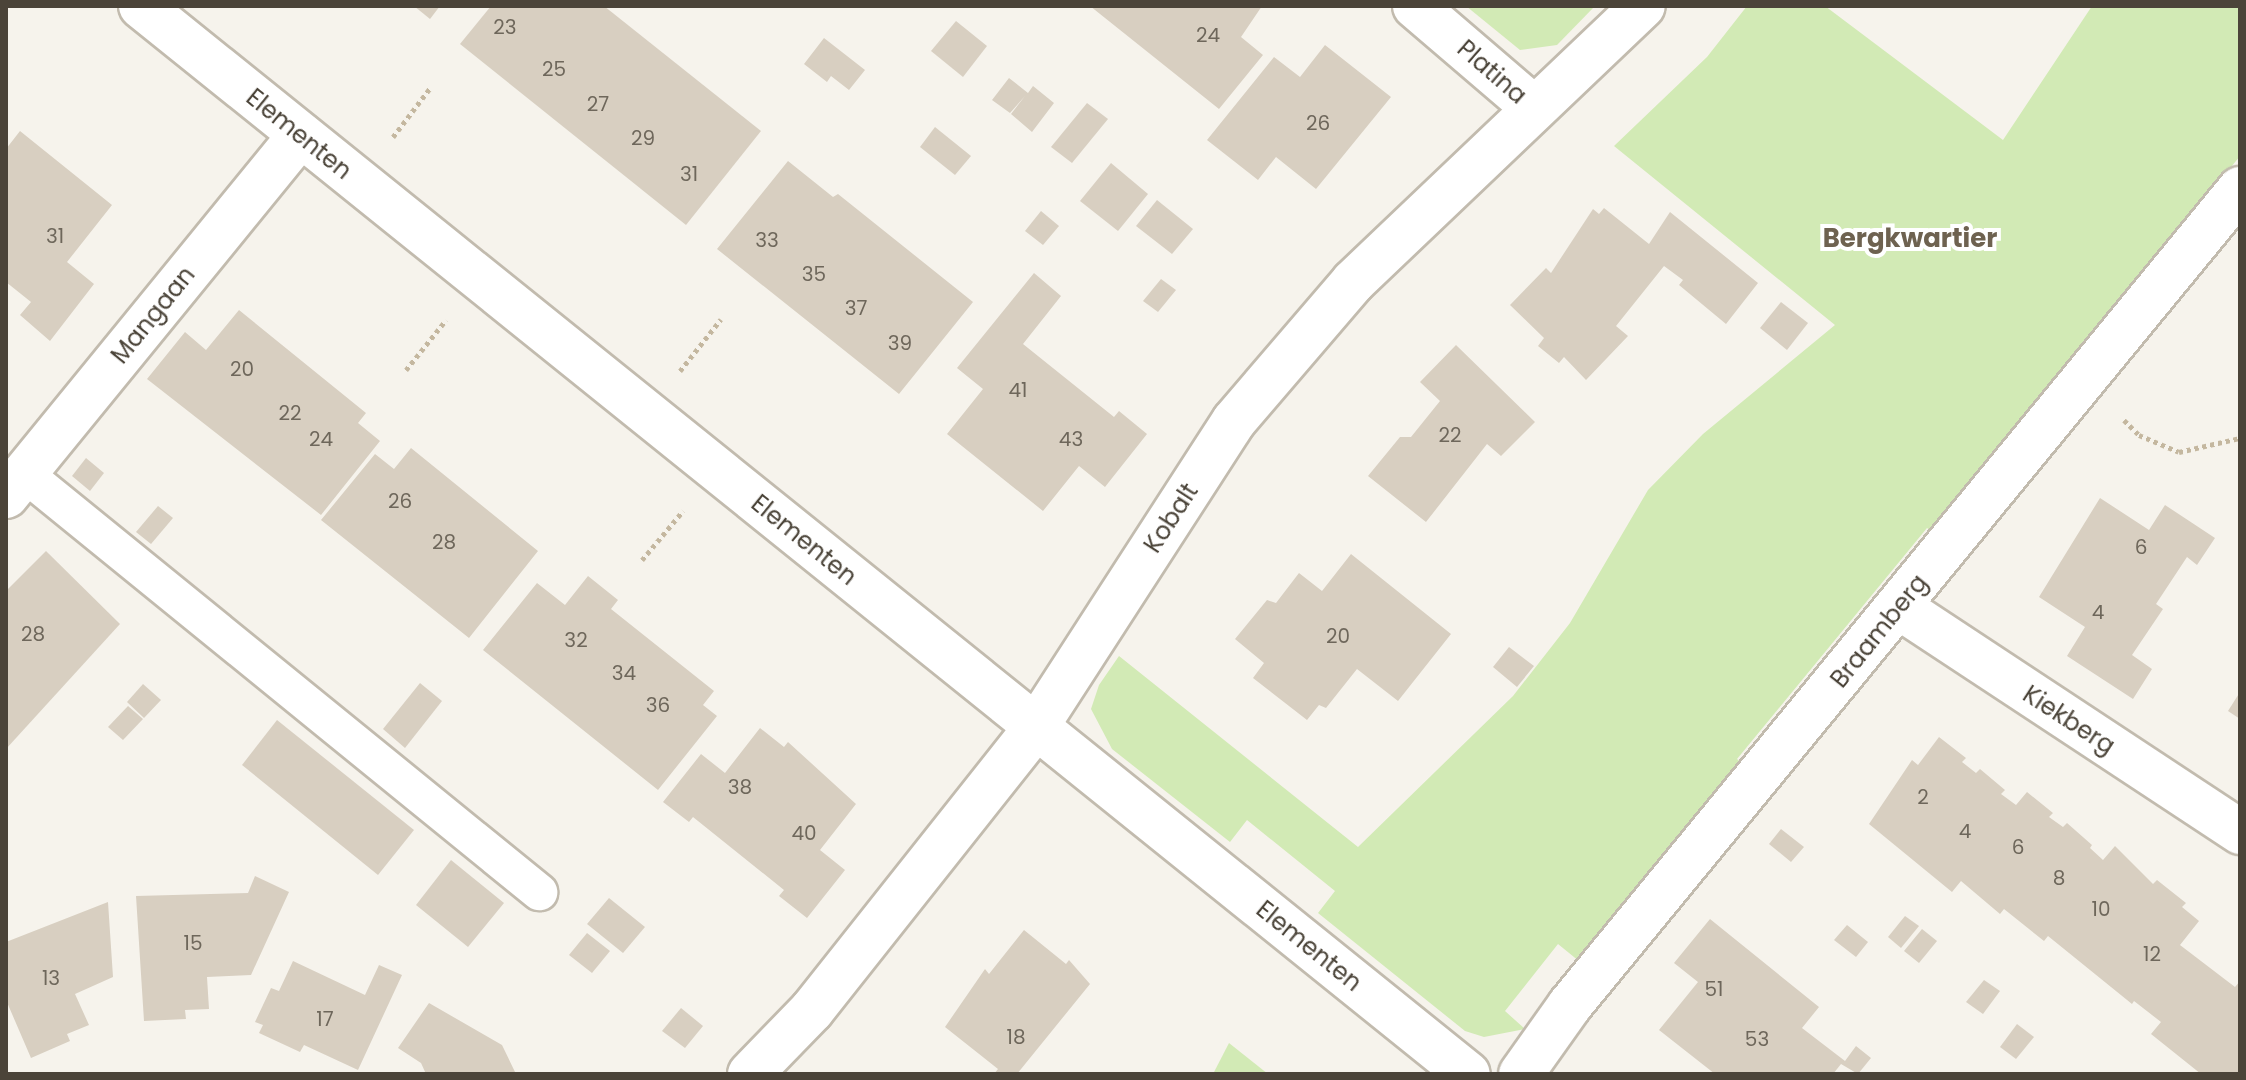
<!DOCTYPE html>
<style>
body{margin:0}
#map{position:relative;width:2246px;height:1080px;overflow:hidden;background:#f6f3ec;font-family:Poppins,sans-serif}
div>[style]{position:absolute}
.green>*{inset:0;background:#d2eab5}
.building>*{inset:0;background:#d8cfc1}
.path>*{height:5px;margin-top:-2.5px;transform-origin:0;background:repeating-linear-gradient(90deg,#c4b79f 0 4px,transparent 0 8px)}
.roads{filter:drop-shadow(2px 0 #c2bbae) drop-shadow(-2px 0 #c2bbae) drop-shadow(0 2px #c2bbae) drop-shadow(0 -2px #c2bbae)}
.lane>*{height:36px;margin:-18px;padding:0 18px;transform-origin:18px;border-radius:18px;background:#fff}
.street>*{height:44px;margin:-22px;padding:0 22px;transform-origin:22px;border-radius:22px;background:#fff}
span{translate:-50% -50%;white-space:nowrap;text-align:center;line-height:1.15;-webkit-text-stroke:8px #fff;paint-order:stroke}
.number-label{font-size:20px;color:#6e675b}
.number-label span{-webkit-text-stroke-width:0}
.street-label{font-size:24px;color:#4b4439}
.neighbourhood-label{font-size:26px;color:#6e6250;font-weight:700}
.frame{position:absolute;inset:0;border:8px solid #4b4439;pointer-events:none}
</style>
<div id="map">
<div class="green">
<div style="clip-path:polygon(1466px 6px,1595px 6px,1557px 45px,1520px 50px)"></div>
<div style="clip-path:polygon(1747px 6px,1825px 6px,2003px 140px,2092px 6px,2240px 6px,2240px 156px,1934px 533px,1927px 528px,1737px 759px,1744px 765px,1648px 885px,1641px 880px,1597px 935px,1603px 941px,1585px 966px,1558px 944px,1505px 1011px,1525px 1029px,1484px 1037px,1465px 1031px,1318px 913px,1335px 891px,1247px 820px,1230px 842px,1112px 749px,1091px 709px,1099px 685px,1119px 656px,1358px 847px,1513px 696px,1570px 623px,1648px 490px,1703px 434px,1835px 325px,1614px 146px,1707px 57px)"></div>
<div style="clip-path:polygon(1229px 1043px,1268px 1074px,1213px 1074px)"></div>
</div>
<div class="building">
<div style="clip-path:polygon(414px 6px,440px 6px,430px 19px)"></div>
<div style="clip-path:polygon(491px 6px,604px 6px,761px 131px,686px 225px,460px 44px)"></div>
<div style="clip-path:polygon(1090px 6px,1262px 6px,1241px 37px,1263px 55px,1219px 109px)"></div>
<div style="clip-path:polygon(956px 21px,987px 46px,963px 77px,931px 51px)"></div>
<div style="clip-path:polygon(824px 38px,865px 70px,849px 90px,831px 76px,827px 82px,804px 64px)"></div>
<div style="clip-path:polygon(1325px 45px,1391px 97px,1316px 189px,1276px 157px,1258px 180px,1207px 140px,1274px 57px,1300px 77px)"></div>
<div style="clip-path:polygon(1009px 78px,1028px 93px,1033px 86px,1054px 103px,1032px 132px,1011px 114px,1025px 96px,1010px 113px,992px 100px)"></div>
<div style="clip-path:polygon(1087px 103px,1108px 119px,1072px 163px,1051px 147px)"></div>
<div style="clip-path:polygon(935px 127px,971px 156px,955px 175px,920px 147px)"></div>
<div style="clip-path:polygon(20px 131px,112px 205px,67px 262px,94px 284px,50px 341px,20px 315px,31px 302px,6px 282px,6px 149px)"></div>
<div style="clip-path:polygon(788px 161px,833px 197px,838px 194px,973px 302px,899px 394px,717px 249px)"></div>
<div style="clip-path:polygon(1111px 163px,1148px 194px,1118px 231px,1080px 201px)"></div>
<div style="clip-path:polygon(1157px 200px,1193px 229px,1172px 254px,1136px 226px)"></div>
<div style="clip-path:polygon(1604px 208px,1649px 244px,1670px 212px,1758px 283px,1726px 324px,1679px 285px,1683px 280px,1664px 266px,1616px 326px,1628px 336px,1586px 380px,1564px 357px,1559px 363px,1538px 346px,1544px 338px,1510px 305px,1546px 268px,1551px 273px,1593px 209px,1599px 214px)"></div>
<div style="clip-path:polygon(1041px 211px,1059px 226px,1043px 245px,1025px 231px)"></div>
<div style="clip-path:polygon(1034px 273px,1061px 296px,1023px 344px,1114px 417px,1119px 411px,1147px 434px,1105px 487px,1079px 466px,1043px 511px,947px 434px,983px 389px,957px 368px)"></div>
<div style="clip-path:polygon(1161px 279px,1176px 290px,1158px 312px,1143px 301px)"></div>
<div style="clip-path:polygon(1781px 302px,1808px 323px,1787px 350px,1760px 328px)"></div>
<div style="clip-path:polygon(239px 310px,366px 413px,358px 423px,380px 441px,321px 515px,147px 379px,185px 332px,206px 350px)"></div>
<div style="clip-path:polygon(1456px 345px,1535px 422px,1501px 456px,1487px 444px,1426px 522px,1368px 476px,1400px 437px,1411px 437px,1440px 401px,1420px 382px)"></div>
<div style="clip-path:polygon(411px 448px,538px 551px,469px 638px,321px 520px,375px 454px,394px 469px)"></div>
<div style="clip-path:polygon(86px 458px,104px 473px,90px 491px,72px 476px)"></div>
<div style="clip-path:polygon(2100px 498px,2149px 530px,2165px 505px,2215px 538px,2197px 565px,2187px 557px,2156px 604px,2163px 609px,2132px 655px,2152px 669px,2133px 699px,2067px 656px,2085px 627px,2039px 597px)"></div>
<div style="clip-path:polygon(158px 506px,173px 518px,151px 544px,136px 532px)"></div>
<div style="clip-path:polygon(46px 551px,120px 624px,6px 749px,7px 590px)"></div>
<div style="clip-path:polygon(1351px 554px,1451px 634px,1398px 701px,1357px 669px,1326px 708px,1319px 705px,1307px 720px,1253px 678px,1264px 663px,1235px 639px,1267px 600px,1276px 603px,1299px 573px,1322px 591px)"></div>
<div style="clip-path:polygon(588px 576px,618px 600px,611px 609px,714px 691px,703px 705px,717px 716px,658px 790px,483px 650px,537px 583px,565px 605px)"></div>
<div style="clip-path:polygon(1509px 647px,1534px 666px,1517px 687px,1493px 667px)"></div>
<div style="clip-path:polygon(420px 683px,442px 701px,405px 748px,383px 729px)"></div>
<div style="clip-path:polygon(143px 684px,161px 700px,144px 718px,127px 702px)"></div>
<div style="clip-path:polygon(2240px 692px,2240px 719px,2228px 711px)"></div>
<div style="clip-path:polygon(128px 706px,143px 719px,123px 740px,108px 727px)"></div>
<div style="clip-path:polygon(277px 720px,414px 830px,378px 875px,242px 765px)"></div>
<div style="clip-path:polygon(760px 728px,784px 747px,788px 742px,856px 804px,820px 850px,845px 870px,807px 918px,779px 896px,784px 890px,693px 817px,689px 822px,663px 802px,701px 754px,725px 773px)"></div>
<div style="clip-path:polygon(1939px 737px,1966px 758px,1962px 762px,1976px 773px,1980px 769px,2005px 790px,2001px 794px,2016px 805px,2027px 792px,2053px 813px,2049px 817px,2063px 827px,2067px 823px,2092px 845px,2090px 848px,2103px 860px,2115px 846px,2153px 884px,2157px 880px,2186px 903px,2182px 907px,2199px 921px,2180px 945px,2235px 987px,2240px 981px,2240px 1074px,2201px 1074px,2151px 1034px,2161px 1022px,2134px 1001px,2132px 1004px,2048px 936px,2044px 941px,2004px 909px,2000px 914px,1961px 881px,1952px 892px,1869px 824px,1912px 760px,1918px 765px)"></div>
<div style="clip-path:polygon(1781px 829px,1804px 847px,1791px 862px,1769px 844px)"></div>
<div style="clip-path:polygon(451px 860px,504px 903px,468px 947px,416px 905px)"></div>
<div style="clip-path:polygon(255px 876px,289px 892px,251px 975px,207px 977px,209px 1009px,185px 1010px,186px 1019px,144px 1021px,136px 896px,248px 893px)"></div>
<div style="clip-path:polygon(609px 898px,645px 927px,623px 953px,587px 924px)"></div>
<div style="clip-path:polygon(108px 902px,113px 977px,75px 994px,89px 1025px,67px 1034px,70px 1041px,31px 1058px,6px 1000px,6px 942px)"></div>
<div style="clip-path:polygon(1905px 916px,1919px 926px,1901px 948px,1888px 937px)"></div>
<div style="clip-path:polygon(1710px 919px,1819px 1007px,1802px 1028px,1845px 1061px,1856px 1046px,1871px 1058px,1858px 1074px,1841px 1064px,1833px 1074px,1715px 1074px,1659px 1030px,1698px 982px,1674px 963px)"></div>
<div style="clip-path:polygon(1847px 925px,1868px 942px,1856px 957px,1834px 940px)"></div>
<div style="clip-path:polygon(1922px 929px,1937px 941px,1919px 963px,1904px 951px)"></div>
<div style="clip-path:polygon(1024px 930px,1066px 964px,1069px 960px,1090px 984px,1017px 1074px,994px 1074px,998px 1069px,945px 1027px,985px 969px,989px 974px)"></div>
<div style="clip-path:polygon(587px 933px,610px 951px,592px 973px,569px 955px)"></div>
<div style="clip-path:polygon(293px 961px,365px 995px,379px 965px,402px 975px,358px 1070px,304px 1045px,300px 1052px,259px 1033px,263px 1025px,255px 1022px,271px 988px,279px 991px)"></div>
<div style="clip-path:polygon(1984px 980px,2000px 991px,1983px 1014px,1966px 1002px)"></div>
<div style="clip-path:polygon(429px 1003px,502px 1045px,516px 1074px,426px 1074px,421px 1063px,398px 1048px)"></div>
<div style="clip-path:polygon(681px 1008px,703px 1026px,685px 1048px,662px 1031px)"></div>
<div style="clip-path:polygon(2017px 1024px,2034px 1037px,2016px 1059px,2000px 1047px)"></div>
</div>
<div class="path">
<div style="left:393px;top:137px;width:63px;rotate:-52.8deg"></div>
<div style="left:406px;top:370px;width:64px;rotate:-51.3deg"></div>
<div style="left:680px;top:371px;width:66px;rotate:-51.7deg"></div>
<div style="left:2124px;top:420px;width:21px;rotate:45deg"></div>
<div style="left:2139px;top:435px;width:43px;rotate:23deg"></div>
<div style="left:2179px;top:452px;width:63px;rotate:-12.9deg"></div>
<div style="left:642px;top:560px;width:64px;rotate:-50.1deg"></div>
</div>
<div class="roads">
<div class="lane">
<div style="left:25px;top:474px;width:663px;rotate:39.12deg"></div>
</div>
<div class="street">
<div style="left:141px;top:6px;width:1703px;rotate:38.83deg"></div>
<div style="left:1415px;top:6px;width:155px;rotate:40.6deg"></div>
<div style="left:6px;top:496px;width:466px;rotate:-50.8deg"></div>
<div style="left:1899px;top:607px;width:409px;rotate:33.4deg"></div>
<div style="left:750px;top:1074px;width:89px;rotate:-45.9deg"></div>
<div style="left:812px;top:1010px;width:361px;rotate:-51.6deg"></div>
<div style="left:1036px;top:727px;width:364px;rotate:-57.1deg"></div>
<div style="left:1234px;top:421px;width:183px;rotate:-49.4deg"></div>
<div style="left:1353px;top:282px;width:400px;rotate:-43.6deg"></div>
<div style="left:1521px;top:1074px;width:85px;rotate:-54.6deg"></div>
<div style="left:1570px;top:1005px;width:1056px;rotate:-50.61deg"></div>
</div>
</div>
<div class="number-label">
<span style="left:505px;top:27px">23</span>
<span style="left:1208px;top:35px">24</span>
<span style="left:554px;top:69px">25</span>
<span style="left:598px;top:104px">27</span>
<span style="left:1318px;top:123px">26</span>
<span style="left:643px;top:138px">29</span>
<span style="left:689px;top:174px">31</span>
<span style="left:55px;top:236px">31</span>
<span style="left:767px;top:240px">33</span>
<span style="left:814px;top:274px">35</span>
<span style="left:856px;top:308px">37</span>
<span style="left:900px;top:343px">39</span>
<span style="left:242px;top:369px">20</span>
<span style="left:1018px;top:390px">41</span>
<span style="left:290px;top:413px">22</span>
<span style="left:1450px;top:435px">22</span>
<span style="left:321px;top:439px">24</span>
<span style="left:1071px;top:439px">43</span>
<span style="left:400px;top:501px">26</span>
<span style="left:444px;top:542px">28</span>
<span style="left:2141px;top:547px">6</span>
<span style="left:2098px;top:612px">4</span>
<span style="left:33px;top:634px">28</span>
<span style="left:1338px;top:636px">20</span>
<span style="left:576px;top:640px">32</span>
<span style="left:624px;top:673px">34</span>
<span style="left:658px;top:705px">36</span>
<span style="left:740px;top:787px">38</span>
<span style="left:1923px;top:797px">2</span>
<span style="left:1965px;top:831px">4</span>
<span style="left:804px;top:833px">40</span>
<span style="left:2018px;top:847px">6</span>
<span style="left:2059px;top:878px">8</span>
<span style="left:2101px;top:909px">10</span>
<span style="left:193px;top:943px">15</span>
<span style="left:2152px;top:954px">12</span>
<span style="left:51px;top:978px">13</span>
<span style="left:1714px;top:989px">51</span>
<span style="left:325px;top:1019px">17</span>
<span style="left:1016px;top:1037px">18</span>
<span style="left:1757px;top:1039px">53</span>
</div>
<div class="street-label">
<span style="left:1492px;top:72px;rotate:41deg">Platina</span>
<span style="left:299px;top:134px;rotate:39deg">Elementen</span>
<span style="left:153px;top:315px;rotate:-51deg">Mangaan</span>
<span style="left:1171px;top:518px;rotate:-57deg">Kobalt</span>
<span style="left:804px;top:540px;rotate:39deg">Elementen</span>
<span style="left:1879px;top:631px;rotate:-51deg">Braamberg</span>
<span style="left:2069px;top:720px;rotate:33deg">Kiekberg</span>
<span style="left:1309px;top:946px;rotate:39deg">Elementen</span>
</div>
<div class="neighbourhood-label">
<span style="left:1910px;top:239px">Bergkwartier</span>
</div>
<div class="frame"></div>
</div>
